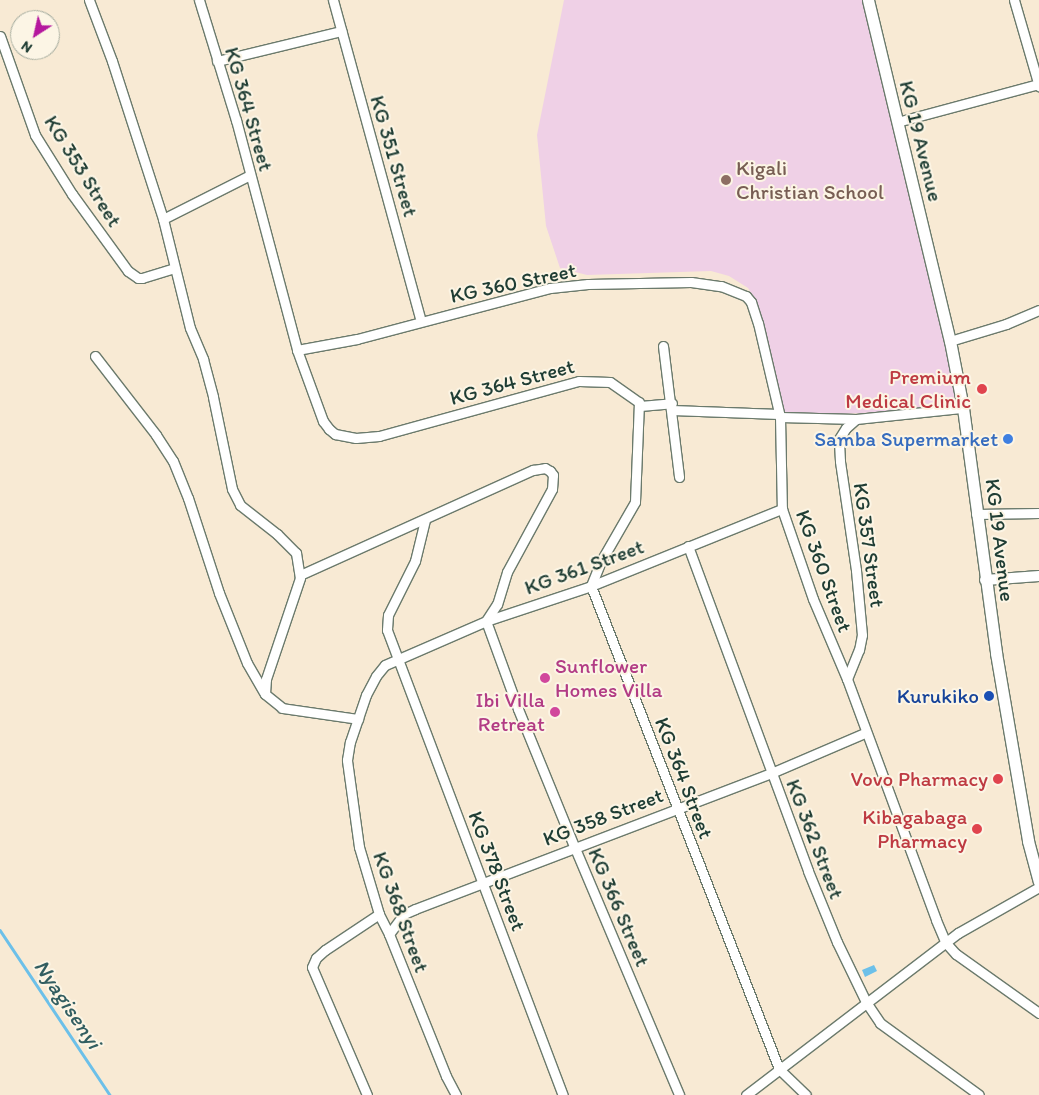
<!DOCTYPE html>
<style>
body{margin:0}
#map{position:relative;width:1039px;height:1095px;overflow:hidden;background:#f8ead4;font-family:Itim,sans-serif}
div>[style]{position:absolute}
.built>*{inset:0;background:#efd0e6}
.water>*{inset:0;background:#6cc0e9}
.stream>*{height:2.5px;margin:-1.25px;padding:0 1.25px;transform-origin:1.25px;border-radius:1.25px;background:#6cc0e9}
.roads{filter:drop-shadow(1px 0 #6b7a6c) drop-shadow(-1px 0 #6b7a6c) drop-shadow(0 1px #6b7a6c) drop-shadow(0 -1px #6b7a6c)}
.minor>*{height:9px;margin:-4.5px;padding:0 4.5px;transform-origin:4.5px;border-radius:4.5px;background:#fff}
.tertiary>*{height:10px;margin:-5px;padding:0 5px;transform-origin:5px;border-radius:5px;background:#fff}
.secondary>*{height:11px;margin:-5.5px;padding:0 5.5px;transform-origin:5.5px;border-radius:5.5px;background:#fff}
.dots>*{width:14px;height:14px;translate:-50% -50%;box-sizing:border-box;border:2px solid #fcf5e5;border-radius:50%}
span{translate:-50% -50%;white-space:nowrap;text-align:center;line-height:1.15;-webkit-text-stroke:4px #fcf5e5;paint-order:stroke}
.street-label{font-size:21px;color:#1f3d34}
.education-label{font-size:21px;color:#785e54}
.left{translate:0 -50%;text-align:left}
.health-label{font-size:21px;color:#be3a42}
.right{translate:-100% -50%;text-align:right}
.shop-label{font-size:21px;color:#366cbe}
.hotel-label{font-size:21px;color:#b23c85}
.transit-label{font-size:21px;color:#164399}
.water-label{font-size:22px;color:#325e61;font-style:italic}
.north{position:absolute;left:10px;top:10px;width:50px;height:50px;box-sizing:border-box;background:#fcf5e5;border:1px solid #a4ab9e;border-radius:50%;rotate:215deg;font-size:14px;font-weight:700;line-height:20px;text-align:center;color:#1f3d34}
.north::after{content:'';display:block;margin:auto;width:18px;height:22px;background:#b5179e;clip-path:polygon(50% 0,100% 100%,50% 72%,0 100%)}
</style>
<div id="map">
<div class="built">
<div style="clip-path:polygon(564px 0,869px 0,963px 408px,780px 417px,756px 301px,748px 288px,729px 276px,711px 271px,587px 275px,560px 268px,546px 226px,537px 135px)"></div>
</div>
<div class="water">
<div style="clip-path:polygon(874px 965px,877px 971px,865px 977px,862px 970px)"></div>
</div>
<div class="stream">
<div style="left:0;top:930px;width:198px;rotate:56.3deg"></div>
</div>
<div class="roads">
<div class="minor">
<div style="left:89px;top:0;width:65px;rotate:69.3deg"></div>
<div style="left:112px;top:61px;width:166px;rotate:72.1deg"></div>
<div style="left:163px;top:219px;width:112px;rotate:76.1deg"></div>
<div style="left:190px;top:328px;width:34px;rotate:67deg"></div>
<div style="left:203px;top:359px;width:39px;rotate:75deg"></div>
<div style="left:213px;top:397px;width:94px;rotate:78.3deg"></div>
<div style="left:232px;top:489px;width:18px;rotate:63deg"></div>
<div style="left:240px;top:505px;width:47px;rotate:38.1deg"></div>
<div style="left:277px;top:534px;width:27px;rotate:45deg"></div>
<div style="left:296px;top:553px;width:25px;rotate:81deg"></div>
<div style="left:300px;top:578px;width:107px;rotate:108.6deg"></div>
<div style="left:266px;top:679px;width:15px;rotate:94deg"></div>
<div style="left:265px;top:694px;width:22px;rotate:39deg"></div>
<div style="left:282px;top:708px;width:77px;rotate:8.2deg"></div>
<div style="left:199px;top:0;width:126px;rotate:72.9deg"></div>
<div style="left:236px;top:120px;width:238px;rotate:75.1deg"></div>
<div style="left:297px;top:350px;width:76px;rotate:69.9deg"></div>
<div style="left:323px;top:421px;width:10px;rotate:53deg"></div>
<div style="left:329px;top:429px;width:8px;rotate:40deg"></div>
<div style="left:335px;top:434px;width:21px;rotate:11deg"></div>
<div style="left:356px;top:438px;width:23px;rotate:-5deg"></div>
<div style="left:379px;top:436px;width:207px;rotate:-15.4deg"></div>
<div style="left:579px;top:381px;width:31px;rotate:2deg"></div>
<div style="left:610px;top:382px;width:35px;rotate:35deg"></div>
<div style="left:639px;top:402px;width:100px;rotate:92.3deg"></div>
<div style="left:635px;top:502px;width:68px;rotate:120deg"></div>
<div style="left:601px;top:561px;width:27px;rotate:112deg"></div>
<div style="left:591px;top:586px;width:518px;rotate:68.73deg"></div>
<div style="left:779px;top:1069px;width:37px;rotate:44deg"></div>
<div style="left:333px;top:0;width:333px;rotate:74.7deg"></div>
<div style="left:1014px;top:0;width:90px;rotate:73.8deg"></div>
<div style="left:0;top:36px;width:105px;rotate:70.5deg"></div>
<div style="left:35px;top:135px;width:70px;rotate:57.9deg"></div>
<div style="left:72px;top:194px;width:95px;rotate:54deg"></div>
<div style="left:128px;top:271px;width:12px;rotate:35deg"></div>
<div style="left:138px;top:278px;width:4px"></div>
<div style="left:142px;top:278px;width:34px;rotate:-17deg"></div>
<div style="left:217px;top:61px;width:128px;rotate:-13.6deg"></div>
<div style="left:897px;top:122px;width:147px;rotate:-15deg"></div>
<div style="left:163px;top:219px;width:97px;rotate:-26.8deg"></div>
<div style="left:950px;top:341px;width:59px;rotate:-16.9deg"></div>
<div style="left:1006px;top:324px;width:36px;rotate:-23deg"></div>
<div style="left:663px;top:346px;width:132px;rotate:83deg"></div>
<div style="left:297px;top:350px;width:61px;rotate:-10.4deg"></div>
<div style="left:357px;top:339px;width:200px;rotate:-14.8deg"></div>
<div style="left:550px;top:288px;width:38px;rotate:-6deg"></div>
<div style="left:588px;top:284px;width:103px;rotate:-1.1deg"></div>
<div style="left:691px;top:282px;width:30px;rotate:8deg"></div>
<div style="left:721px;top:286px;width:27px;rotate:22deg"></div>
<div style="left:746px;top:296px;width:8px;rotate:50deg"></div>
<div style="left:751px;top:302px;width:22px;rotate:72deg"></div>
<div style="left:758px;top:323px;width:97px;rotate:76.8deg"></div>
<div style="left:780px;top:417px;width:92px;rotate:88.8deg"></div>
<div style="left:782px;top:509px;width:95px;rotate:71deg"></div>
<div style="left:813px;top:599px;width:87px;rotate:67deg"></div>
<div style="left:847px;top:679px;width:257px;rotate:69.7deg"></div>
<div style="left:936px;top:920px;width:25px;rotate:67deg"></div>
<div style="left:946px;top:943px;width:15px;rotate:48deg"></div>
<div style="left:956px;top:954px;width:102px;rotate:35.4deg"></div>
<div style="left:95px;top:356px;width:100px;rotate:52.3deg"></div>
<div style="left:156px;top:435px;width:31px;rotate:57deg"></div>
<div style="left:173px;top:461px;width:40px;rotate:68deg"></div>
<div style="left:188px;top:498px;width:100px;rotate:71.9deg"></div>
<div style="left:219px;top:593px;width:75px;rotate:68.2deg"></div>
<div style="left:247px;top:663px;width:34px;rotate:60deg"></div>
<div style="left:640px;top:406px;width:32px;rotate:-5deg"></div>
<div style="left:672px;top:410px;width:107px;rotate:2.1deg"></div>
<div style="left:780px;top:417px;width:76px;rotate:1.5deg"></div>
<div style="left:856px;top:419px;width:108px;rotate:-5.9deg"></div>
<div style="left:976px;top:514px;width:63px;rotate:-0.9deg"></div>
<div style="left:425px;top:520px;width:42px;rotate:103.7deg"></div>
<div style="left:415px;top:561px;width:60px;rotate:116.6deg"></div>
<div style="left:388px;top:615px;width:15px;rotate:94deg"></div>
<div style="left:387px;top:630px;width:497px;rotate:69.3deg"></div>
<div style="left:688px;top:546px;width:346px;rotate:69.7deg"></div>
<div style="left:808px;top:871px;width:77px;rotate:67.8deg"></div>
<div style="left:837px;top:942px;width:67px;rotate:64.2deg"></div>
<div style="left:866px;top:1002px;width:25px;rotate:56deg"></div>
<div style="left:880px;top:1023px;width:122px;rotate:36deg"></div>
<div style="left:300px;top:575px;width:256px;rotate:-24.3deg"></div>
<div style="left:533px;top:470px;width:12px;rotate:-9deg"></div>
<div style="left:545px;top:468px;width:6px;rotate:31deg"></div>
<div style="left:550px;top:471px;width:5px;rotate:53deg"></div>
<div style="left:553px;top:475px;width:14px;rotate:94deg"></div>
<div style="left:552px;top:489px;width:94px;rotate:118.5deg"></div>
<div style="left:507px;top:572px;width:34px;rotate:107deg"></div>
<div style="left:497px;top:604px;width:20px;rotate:123deg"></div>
<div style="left:486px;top:621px;width:94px;rotate:70deg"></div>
<div style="left:518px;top:709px;width:148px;rotate:67.8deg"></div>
<div style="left:574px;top:846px;width:270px;rotate:67.1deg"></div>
<div style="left:847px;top:679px;width:31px;rotate:-68deg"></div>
<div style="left:859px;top:650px;width:15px;rotate:-79deg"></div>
<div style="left:862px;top:635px;width:65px;rotate:-95.3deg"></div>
<div style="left:856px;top:570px;width:110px;rotate:-98.4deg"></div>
<div style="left:840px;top:461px;width:22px;rotate:-93deg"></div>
<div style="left:839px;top:439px;width:13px;rotate:-58deg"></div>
<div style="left:846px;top:428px;width:13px;rotate:-42deg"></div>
<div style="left:389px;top:934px;width:25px;rotate:-53deg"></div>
<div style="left:404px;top:914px;width:12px;rotate:-24deg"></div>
<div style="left:415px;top:909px;width:381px;rotate:-20.9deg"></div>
<div style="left:771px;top:773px;width:102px;rotate:-23.1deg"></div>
<div style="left:367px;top:1095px;width:139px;rotate:-113.3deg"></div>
<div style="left:312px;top:967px;width:10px;rotate:-66deg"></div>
<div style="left:316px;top:958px;width:12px;rotate:-42deg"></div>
<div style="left:325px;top:950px;width:65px;rotate:-33.7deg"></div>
<div style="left:456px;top:1095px;width:21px;rotate:-118deg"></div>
<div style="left:446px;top:1076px;width:153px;rotate:-111.9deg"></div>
<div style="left:389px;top:934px;width:22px;rotate:-117deg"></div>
<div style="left:379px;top:914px;width:70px;rotate:-106.6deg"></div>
<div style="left:359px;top:847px;width:88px;rotate:-97.9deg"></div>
<div style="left:347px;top:760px;width:18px;rotate:-81deg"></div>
<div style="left:350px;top:742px;width:50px;rotate:-71.2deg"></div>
<div style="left:366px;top:695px;width:21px;rotate:-62deg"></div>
<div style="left:376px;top:676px;width:14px;rotate:-51deg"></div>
<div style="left:385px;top:665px;width:110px;rotate:-23.5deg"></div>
<div style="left:486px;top:621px;width:111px;rotate:-18.4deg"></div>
<div style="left:591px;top:586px;width:206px;rotate:-22deg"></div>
<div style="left:746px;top:1095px;width:267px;rotate:-37.4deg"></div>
<div style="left:958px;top:933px;width:93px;rotate:-29.6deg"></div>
</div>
<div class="tertiary">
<div style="left:985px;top:580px;width:54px;rotate:-4.2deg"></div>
</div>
<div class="secondary">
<div style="left:868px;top:0;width:351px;rotate:76.5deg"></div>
<div style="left:950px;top:341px;width:68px;rotate:79deg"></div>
<div style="left:963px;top:408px;width:247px;rotate:82.3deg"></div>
<div style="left:996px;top:653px;width:191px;rotate:80.3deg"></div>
<div style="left:1028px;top:841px;width:42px;rotate:75deg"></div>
</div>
</div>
<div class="dots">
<div style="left:726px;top:180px;background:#8d6e63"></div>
<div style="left:982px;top:389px;background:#e0444e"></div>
<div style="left:1008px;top:439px;background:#3f7fe0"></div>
<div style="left:545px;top:678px;background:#d1479c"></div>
<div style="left:989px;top:696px;background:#1a4fb4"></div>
<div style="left:555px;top:712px;background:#d1479c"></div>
<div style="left:998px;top:779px;background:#e0444e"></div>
<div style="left:977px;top:829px;background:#e0444e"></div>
</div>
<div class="street-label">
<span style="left:249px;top:109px;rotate:74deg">KG 364 Street</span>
<span style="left:921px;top:141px;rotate:76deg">KG 19 Avenue</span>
<span style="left:394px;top:156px;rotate:74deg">KG 351 Street</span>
<span style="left:83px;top:171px;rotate:58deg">KG 353 Street</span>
<span style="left:513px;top:283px;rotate:-12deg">KG 360 Street</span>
<span style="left:512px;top:382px;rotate:-15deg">KG 364 Street</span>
<span style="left:1000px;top:540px;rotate:83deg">KG 19 Avenue</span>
<span style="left:869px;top:545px;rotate:82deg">KG 357 Street</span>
<span style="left:584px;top:567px;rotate:-20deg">KG 361 Street</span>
<span style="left:824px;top:571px;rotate:70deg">KG 360 Street</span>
<span style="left:684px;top:778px;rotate:69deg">KG 364 Street</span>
<span style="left:603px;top:817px;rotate:-21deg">KG 358 Street</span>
<span style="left:815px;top:839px;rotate:69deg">KG 362 Street</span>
<span style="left:497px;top:871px;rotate:69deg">KG 378 Street</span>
<span style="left:619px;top:907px;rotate:67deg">KG 366 Street</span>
<span style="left:401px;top:912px;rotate:70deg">KG 368 Street</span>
</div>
<div class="education-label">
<span class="left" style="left:736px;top:180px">Kigali<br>Christian School</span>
</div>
<div class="health-label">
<span class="right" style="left:971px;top:389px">Premium<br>Medical Clinic</span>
<span class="right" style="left:988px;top:779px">Vovo Pharmacy</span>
<span class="right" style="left:967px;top:829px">Kibagabaga<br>Pharmacy</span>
</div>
<div class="shop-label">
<span class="right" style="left:998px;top:439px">Samba Supermarket</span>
</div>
<div class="hotel-label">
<span class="left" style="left:555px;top:678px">Sunflower<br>Homes Villa</span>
<span class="right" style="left:545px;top:712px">Ibi Villa<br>Retreat</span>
</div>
<div class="transit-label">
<span class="right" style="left:979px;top:696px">Kurukiko</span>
</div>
<div class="water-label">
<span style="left:68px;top:1004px;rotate:56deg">Nyagisenyi</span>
</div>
<div class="north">N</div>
</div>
